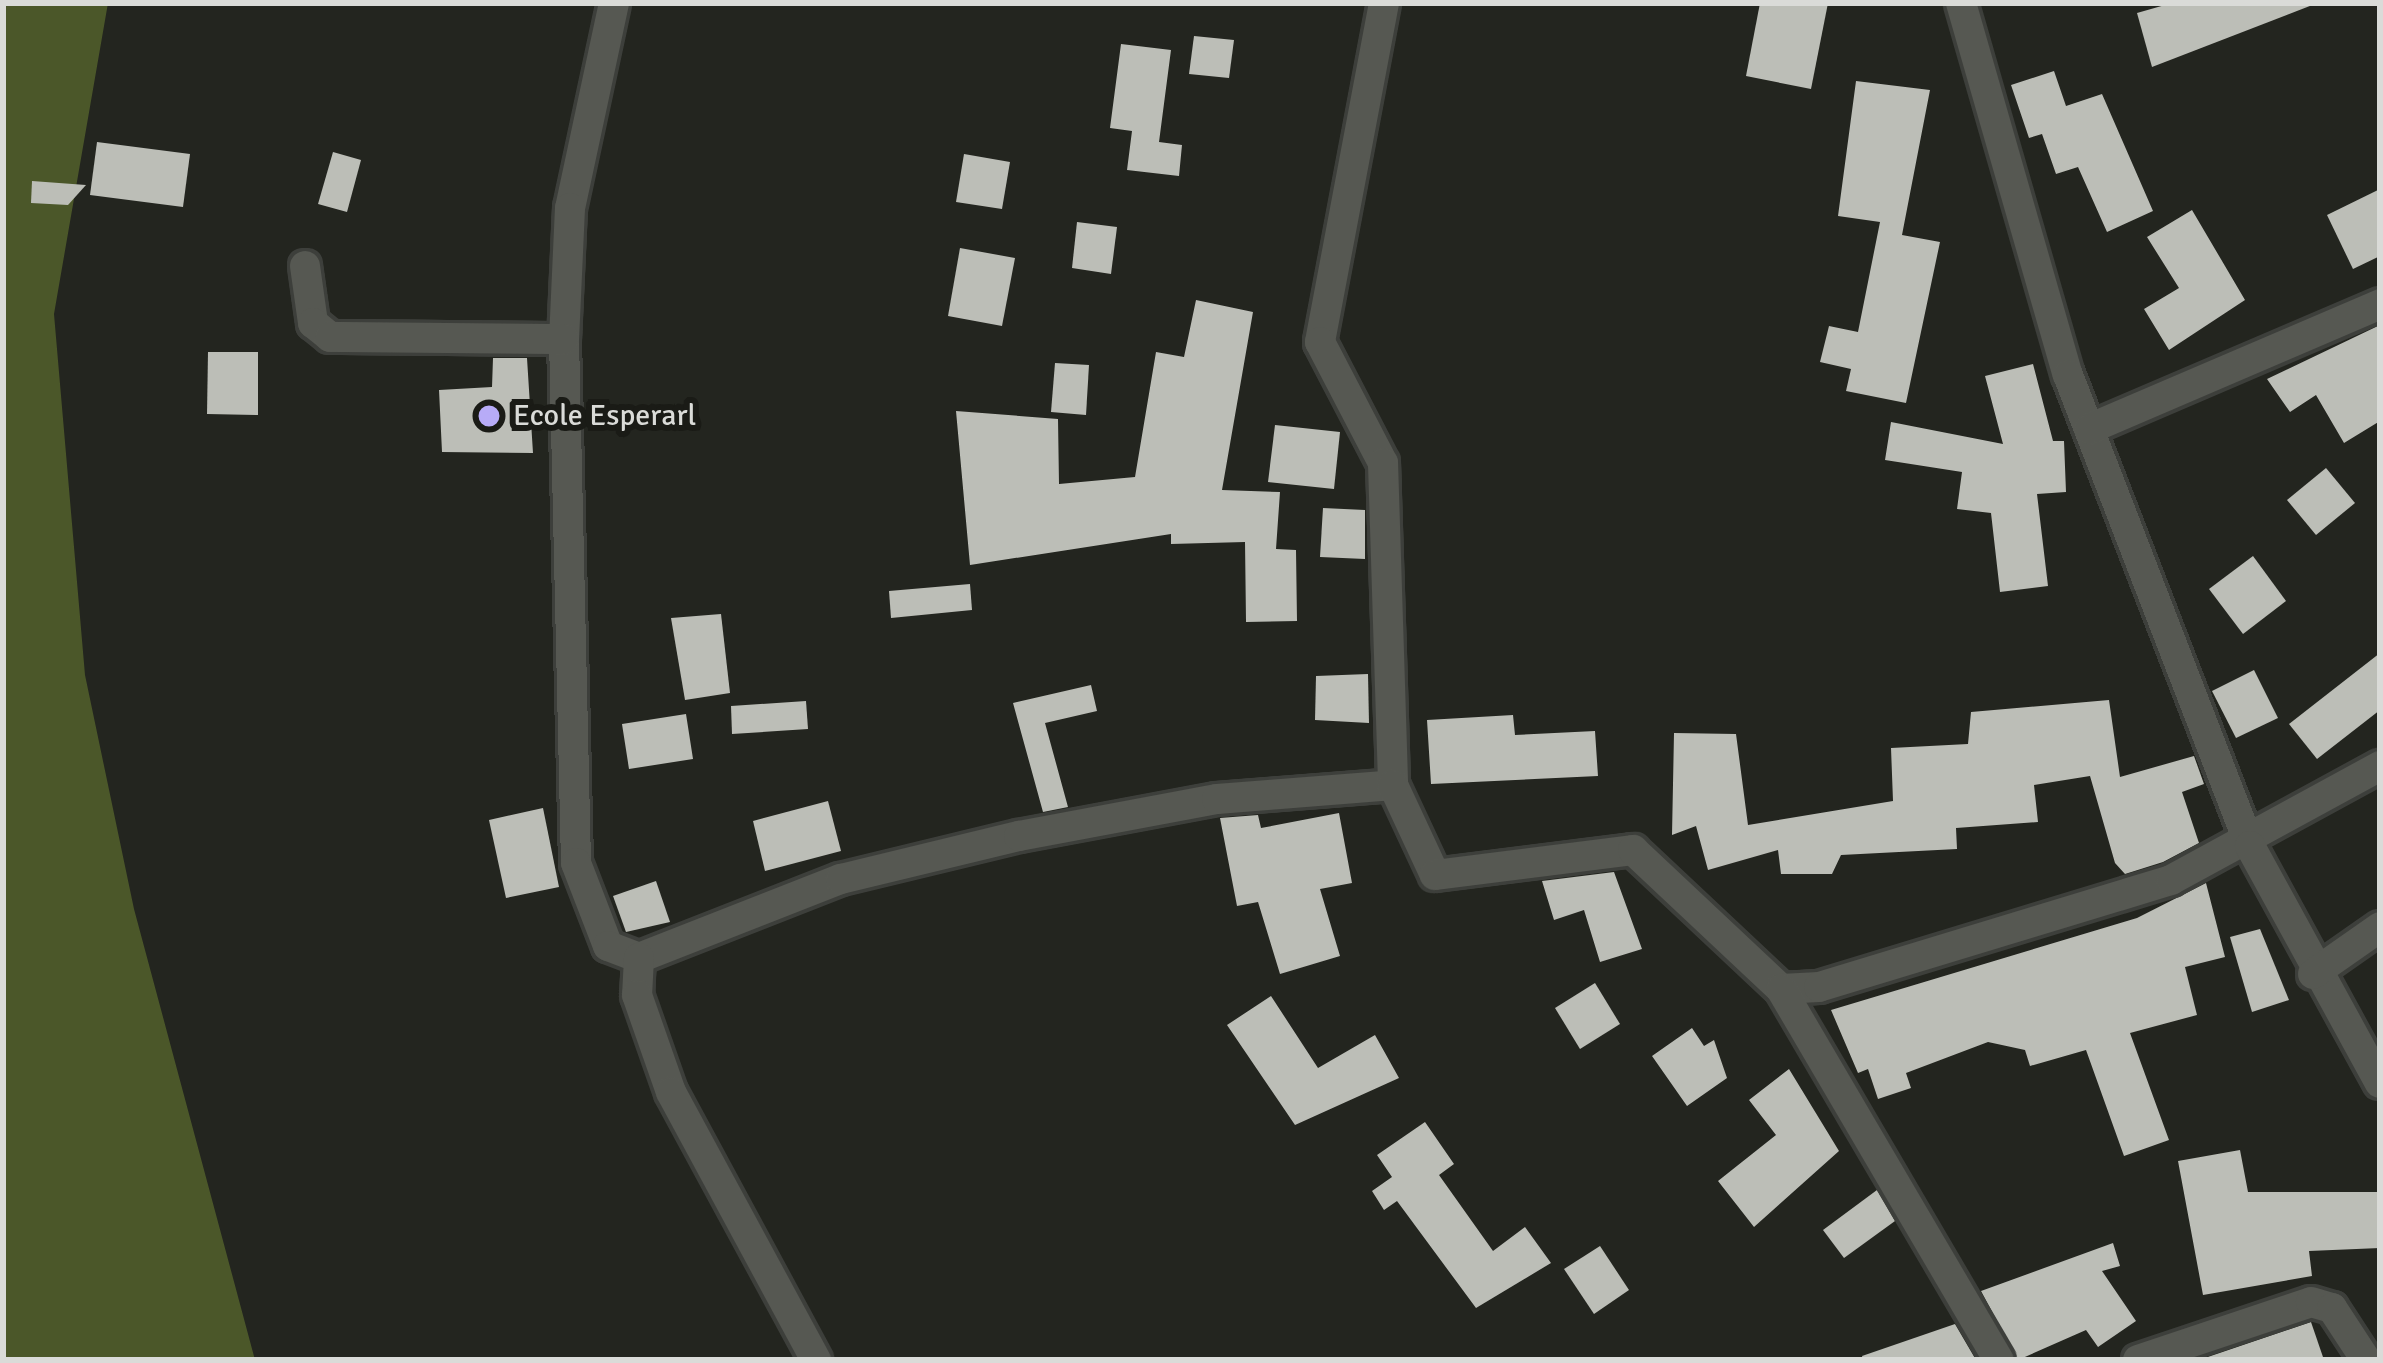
<!DOCTYPE html>
<style>
body{margin:0}
#map{position:relative;width:2383px;height:1363px;overflow:hidden;background:#23251f;font-family:Signika,sans-serif}
div>[style]{position:absolute}
.forest>*{inset:0;background:#4b5729}
.building>*{inset:0;background:#bcbeb7}
.roads{filter:drop-shadow(3px 0 #3d3f3b) drop-shadow(-3px 0 #3d3f3b) drop-shadow(0 3px #3d3f3b) drop-shadow(0 -3px #3d3f3b)}
.minor>*{height:30px;margin:-15px;padding:0 15px;transform-origin:15px;border-radius:15px;background:#565852}
.dots>*{width:33px;height:33px;translate:-50% -50%;box-sizing:border-box;border:6px solid #1a1b16;border-radius:50%}
span{translate:-50% -50%;white-space:nowrap;text-align:center;line-height:1.15;-webkit-text-stroke:12px #1a1b16;paint-order:stroke}
.poi-label{font-size:30px;color:#dadbd8}
.left{translate:0 -50%;text-align:left}
.frame{position:absolute;inset:0;border:6px solid #dadbd8;pointer-events:none}
</style>
<div id="map">
<div class="forest">
<div style="clip-path:polygon(3px 3px,108px 3px,54px 314px,85px 675px,134px 909px,255px 1360px,3px 1360px)"></div>
</div>
<div class="building">
<div style="clip-path:polygon(1760px 3px,1828px 3px,1811px 89px,1746px 76px)"></div>
<div style="clip-path:polygon(2172px 3px,2314px 3px,2315px 4px,2152px 67px,2137px 13px)"></div>
<div style="clip-path:polygon(1194px 36px,1234px 40px,1229px 78px,1189px 74px)"></div>
<div style="clip-path:polygon(1121px 44px,1171px 50px,1159px 142px,1182px 145px,1179px 176px,1127px 170px,1132px 131px,1110px 128px)"></div>
<div style="clip-path:polygon(2054px 71px,2066px 106px,2102px 94px,2153px 211px,2107px 232px,2078px 167px,2056px 174px,2042px 134px,2029px 138px,2011px 85px)"></div>
<div style="clip-path:polygon(1856px 81px,1930px 90px,1902px 235px,1940px 242px,1906px 403px,1846px 391px,1851px 369px,1820px 362px,1829px 326px,1858px 332px,1880px 222px,1838px 216px)"></div>
<div style="clip-path:polygon(97px 142px,190px 154px,183px 207px,90px 195px)"></div>
<div style="clip-path:polygon(333px 152px,361px 160px,347px 212px,318px 204px)"></div>
<div style="clip-path:polygon(964px 154px,1010px 162px,1002px 209px,956px 202px)"></div>
<div style="clip-path:polygon(32px 181px,86px 185px,68px 205px,31px 203px)"></div>
<div style="clip-path:polygon(2380px 189px,2380px 256px,2353px 269px,2327px 215px)"></div>
<div style="clip-path:polygon(2192px 210px,2245px 300px,2169px 350px,2144px 309px,2179px 288px,2147px 237px)"></div>
<div style="clip-path:polygon(1077px 222px,1117px 227px,1111px 274px,1072px 268px)"></div>
<div style="clip-path:polygon(960px 248px,1015px 258px,1002px 326px,948px 316px)"></div>
<div style="clip-path:polygon(1196px 300px,1253px 312px,1222px 490px,1280px 492px,1276px 549px,1296px 550px,1297px 621px,1246px 622px,1245px 542px,1171px 544px,1171px 534px,970px 565px,956px 411px,1058px 419px,1059px 484px,1135px 477px,1156px 352px,1184px 357px)"></div>
<div style="clip-path:polygon(2380px 325px,2380px 421px,2344px 443px,2316px 395px,2290px 412px,2267px 379px)"></div>
<div style="clip-path:polygon(208px 352px,258px 352px,258px 415px,207px 414px)"></div>
<div style="clip-path:polygon(493px 358px,527px 358px,533px 453px,442px 452px,439px 390px,492px 387px)"></div>
<div style="clip-path:polygon(1055px 363px,1089px 365px,1086px 415px,1051px 412px)"></div>
<div style="clip-path:polygon(2033px 364px,2053px 441px,2064px 441px,2066px 492px,2037px 494px,2048px 586px,2000px 592px,1991px 513px,1957px 509px,1962px 472px,1885px 460px,1891px 422px,2003px 444px,1985px 376px)"></div>
<div style="clip-path:polygon(1275px 425px,1340px 432px,1334px 489px,1268px 482px)"></div>
<div style="clip-path:polygon(2326px 468px,2355px 503px,2316px 535px,2287px 500px)"></div>
<div style="clip-path:polygon(1323px 508px,1365px 510px,1365px 559px,1320px 557px)"></div>
<div style="clip-path:polygon(2253px 556px,2286px 601px,2243px 634px,2209px 589px)"></div>
<div style="clip-path:polygon(970px 584px,972px 610px,891px 618px,889px 591px)"></div>
<div style="clip-path:polygon(721px 614px,730px 693px,685px 700px,671px 618px)"></div>
<div style="clip-path:polygon(2380px 653px,2380px 710px,2317px 759px,2289px 724px)"></div>
<div style="clip-path:polygon(2254px 670px,2278px 718px,2236px 738px,2212px 691px)"></div>
<div style="clip-path:polygon(1368px 674px,1369px 723px,1315px 720px,1316px 676px)"></div>
<div style="clip-path:polygon(1091px 685px,1097px 711px,1045px 723px,1068px 807px,1043px 812px,1013px 703px)"></div>
<div style="clip-path:polygon(2109px 700px,2120px 777px,2194px 756px,2204px 784px,2182px 792px,2199px 843px,2163px 862px,2125px 874px,2115px 863px,2090px 776px,2034px 785px,2038px 822px,1956px 828px,1957px 849px,1841px 855px,1832px 874px,1781px 874px,1778px 850px,1708px 870px,1696px 826px,1672px 835px,1674px 733px,1736px 734px,1748px 825px,1893px 801px,1891px 748px,1968px 744px,1971px 712px)"></div>
<div style="clip-path:polygon(806px 701px,808px 729px,732px 734px,731px 706px)"></div>
<div style="clip-path:polygon(686px 714px,693px 759px,629px 769px,622px 724px)"></div>
<div style="clip-path:polygon(1513px 715px,1515px 735px,1595px 731px,1598px 776px,1431px 784px,1427px 720px)"></div>
<div style="clip-path:polygon(828px 801px,841px 851px,765px 871px,753px 821px)"></div>
<div style="clip-path:polygon(543px 808px,559px 887px,506px 898px,489px 820px)"></div>
<div style="clip-path:polygon(1339px 813px,1352px 883px,1320px 889px,1340px 956px,1280px 974px,1258px 902px,1237px 906px,1220px 818px,1258px 815px,1261px 828px)"></div>
<div style="clip-path:polygon(1614px 872px,1642px 949px,1600px 962px,1584px 910px,1554px 920px,1542px 881px)"></div>
<div style="clip-path:polygon(656px 881px,670px 922px,626px 932px,613px 896px)"></div>
<div style="clip-path:polygon(2206px 883px,2225px 957px,2185px 967px,2197px 1015px,2130px 1033px,2169px 1140px,2124px 1156px,2086px 1050px,2030px 1066px,2025px 1050px,1988px 1042px,1906px 1073px,1911px 1088px,1878px 1099px,1868px 1069px,1858px 1073px,1831px 1010px,2137px 918px)"></div>
<div style="clip-path:polygon(2260px 929px,2289px 1000px,2252px 1012px,2230px 937px)"></div>
<div style="clip-path:polygon(1595px 983px,1620px 1024px,1580px 1049px,1555px 1008px)"></div>
<div style="clip-path:polygon(1271px 996px,1318px 1068px,1375px 1035px,1399px 1078px,1295px 1125px,1227px 1025px)"></div>
<div style="clip-path:polygon(1692px 1028px,1704px 1046px,1714px 1040px,1727px 1078px,1687px 1106px,1652px 1056px)"></div>
<div style="clip-path:polygon(1789px 1069px,1839px 1151px,1754px 1227px,1718px 1181px,1776px 1135px,1749px 1100px)"></div>
<div style="clip-path:polygon(1425px 1122px,1454px 1164px,1439px 1175px,1493px 1251px,1525px 1227px,1551px 1263px,1476px 1308px,1397px 1201px,1384px 1210px,1372px 1191px,1392px 1177px,1377px 1155px)"></div>
<div style="clip-path:polygon(2240px 1150px,2248px 1192px,2380px 1192px,2380px 1248px,2309px 1251px,2312px 1276px,2203px 1295px,2178px 1161px)"></div>
<div style="clip-path:polygon(1877px 1190px,1895px 1221px,1844px 1258px,1823px 1230px)"></div>
<div style="clip-path:polygon(2113px 1243px,2120px 1266px,2102px 1271px,2136px 1321px,2098px 1347px,2086px 1330px,2018px 1360px,1981px 1291px)"></div>
<div style="clip-path:polygon(1600px 1246px,1629px 1290px,1594px 1314px,1564px 1269px)"></div>
<div style="clip-path:polygon(2311px 1322px,2324px 1360px,2199px 1360px)"></div>
<div style="clip-path:polygon(1955px 1324px,1976px 1360px,1863px 1360px,1862px 1356px)"></div>
</div>
<div class="roads">
<div class="minor">
<div style="left:614px;top:3px;width:210px;rotate:102.1deg"></div>
<div style="left:570px;top:208px;width:131px;rotate:92.6deg"></div>
<div style="left:564px;top:339px;width:524px;rotate:88.69deg"></div>
<div style="left:576px;top:863px;width:89px;rotate:68.9deg"></div>
<div style="left:608px;top:946px;width:33px;rotate:21deg"></div>
<div style="left:639px;top:958px;width:217px;rotate:-21.4deg"></div>
<div style="left:841px;top:879px;width:183px;rotate:-13.6deg"></div>
<div style="left:1019px;top:836px;width:201px;rotate:-10.6deg"></div>
<div style="left:1217px;top:799px;width:177px;rotate:-4.5deg"></div>
<div style="left:1384px;top:3px;width:345px;rotate:100.7deg"></div>
<div style="left:1320px;top:342px;width:136px;rotate:62.5deg"></div>
<div style="left:1383px;top:463px;width:322px;rotate:88.2deg"></div>
<div style="left:1393px;top:785px;width:99px;rotate:65deg"></div>
<div style="left:1435px;top:875px;width:200px;rotate:-7.2deg"></div>
<div style="left:1633px;top:850px;width:203px;rotate:43.2deg"></div>
<div style="left:1781px;top:989px;width:38px;rotate:-3deg"></div>
<div style="left:1819px;top:987px;width:368px;rotate:-16.9deg"></div>
<div style="left:2171px;top:880px;width:238px;rotate:-28.6deg"></div>
<div style="left:1961px;top:3px;width:387px;rotate:74deg"></div>
<div style="left:2068px;top:375px;width:505px;rotate:68.87deg"></div>
<div style="left:2250px;top:846px;width:270px;rotate:61.3deg"></div>
<div style="left:305px;top:266px;width:58px;rotate:82deg"></div>
<div style="left:313px;top:323px;width:22px;rotate:39deg"></div>
<div style="left:330px;top:337px;width:234px;rotate:0.5deg"></div>
<div style="left:2089px;top:429px;width:317px;rotate:-23.2deg"></div>
<div style="left:639px;top:958px;width:37px;rotate:93deg"></div>
<div style="left:637px;top:995px;width:103px;rotate:70.7deg"></div>
<div style="left:671px;top:1092px;width:305px;rotate:61.6deg"></div>
<div style="left:2313px;top:974px;width:82px;rotate:-35deg"></div>
<div style="left:1781px;top:989px;width:430px;rotate:59.6deg"></div>
<div style="left:2138px;top:1360px;width:182px;rotate:-18.5deg"></div>
<div style="left:2311px;top:1302px;width:22px;rotate:16deg"></div>
<div style="left:2332px;top:1308px;width:62px;rotate:56.8deg"></div>
</div>
</div>
<div class="dots">
<div style="left:489px;top:416px;background:#b7abf7"></div>
</div>
<div class="poi-label">
<span class="left" style="left:513px;top:416px">Ecole Esperarl</span>
</div>
<div class="frame"></div>
</div>
